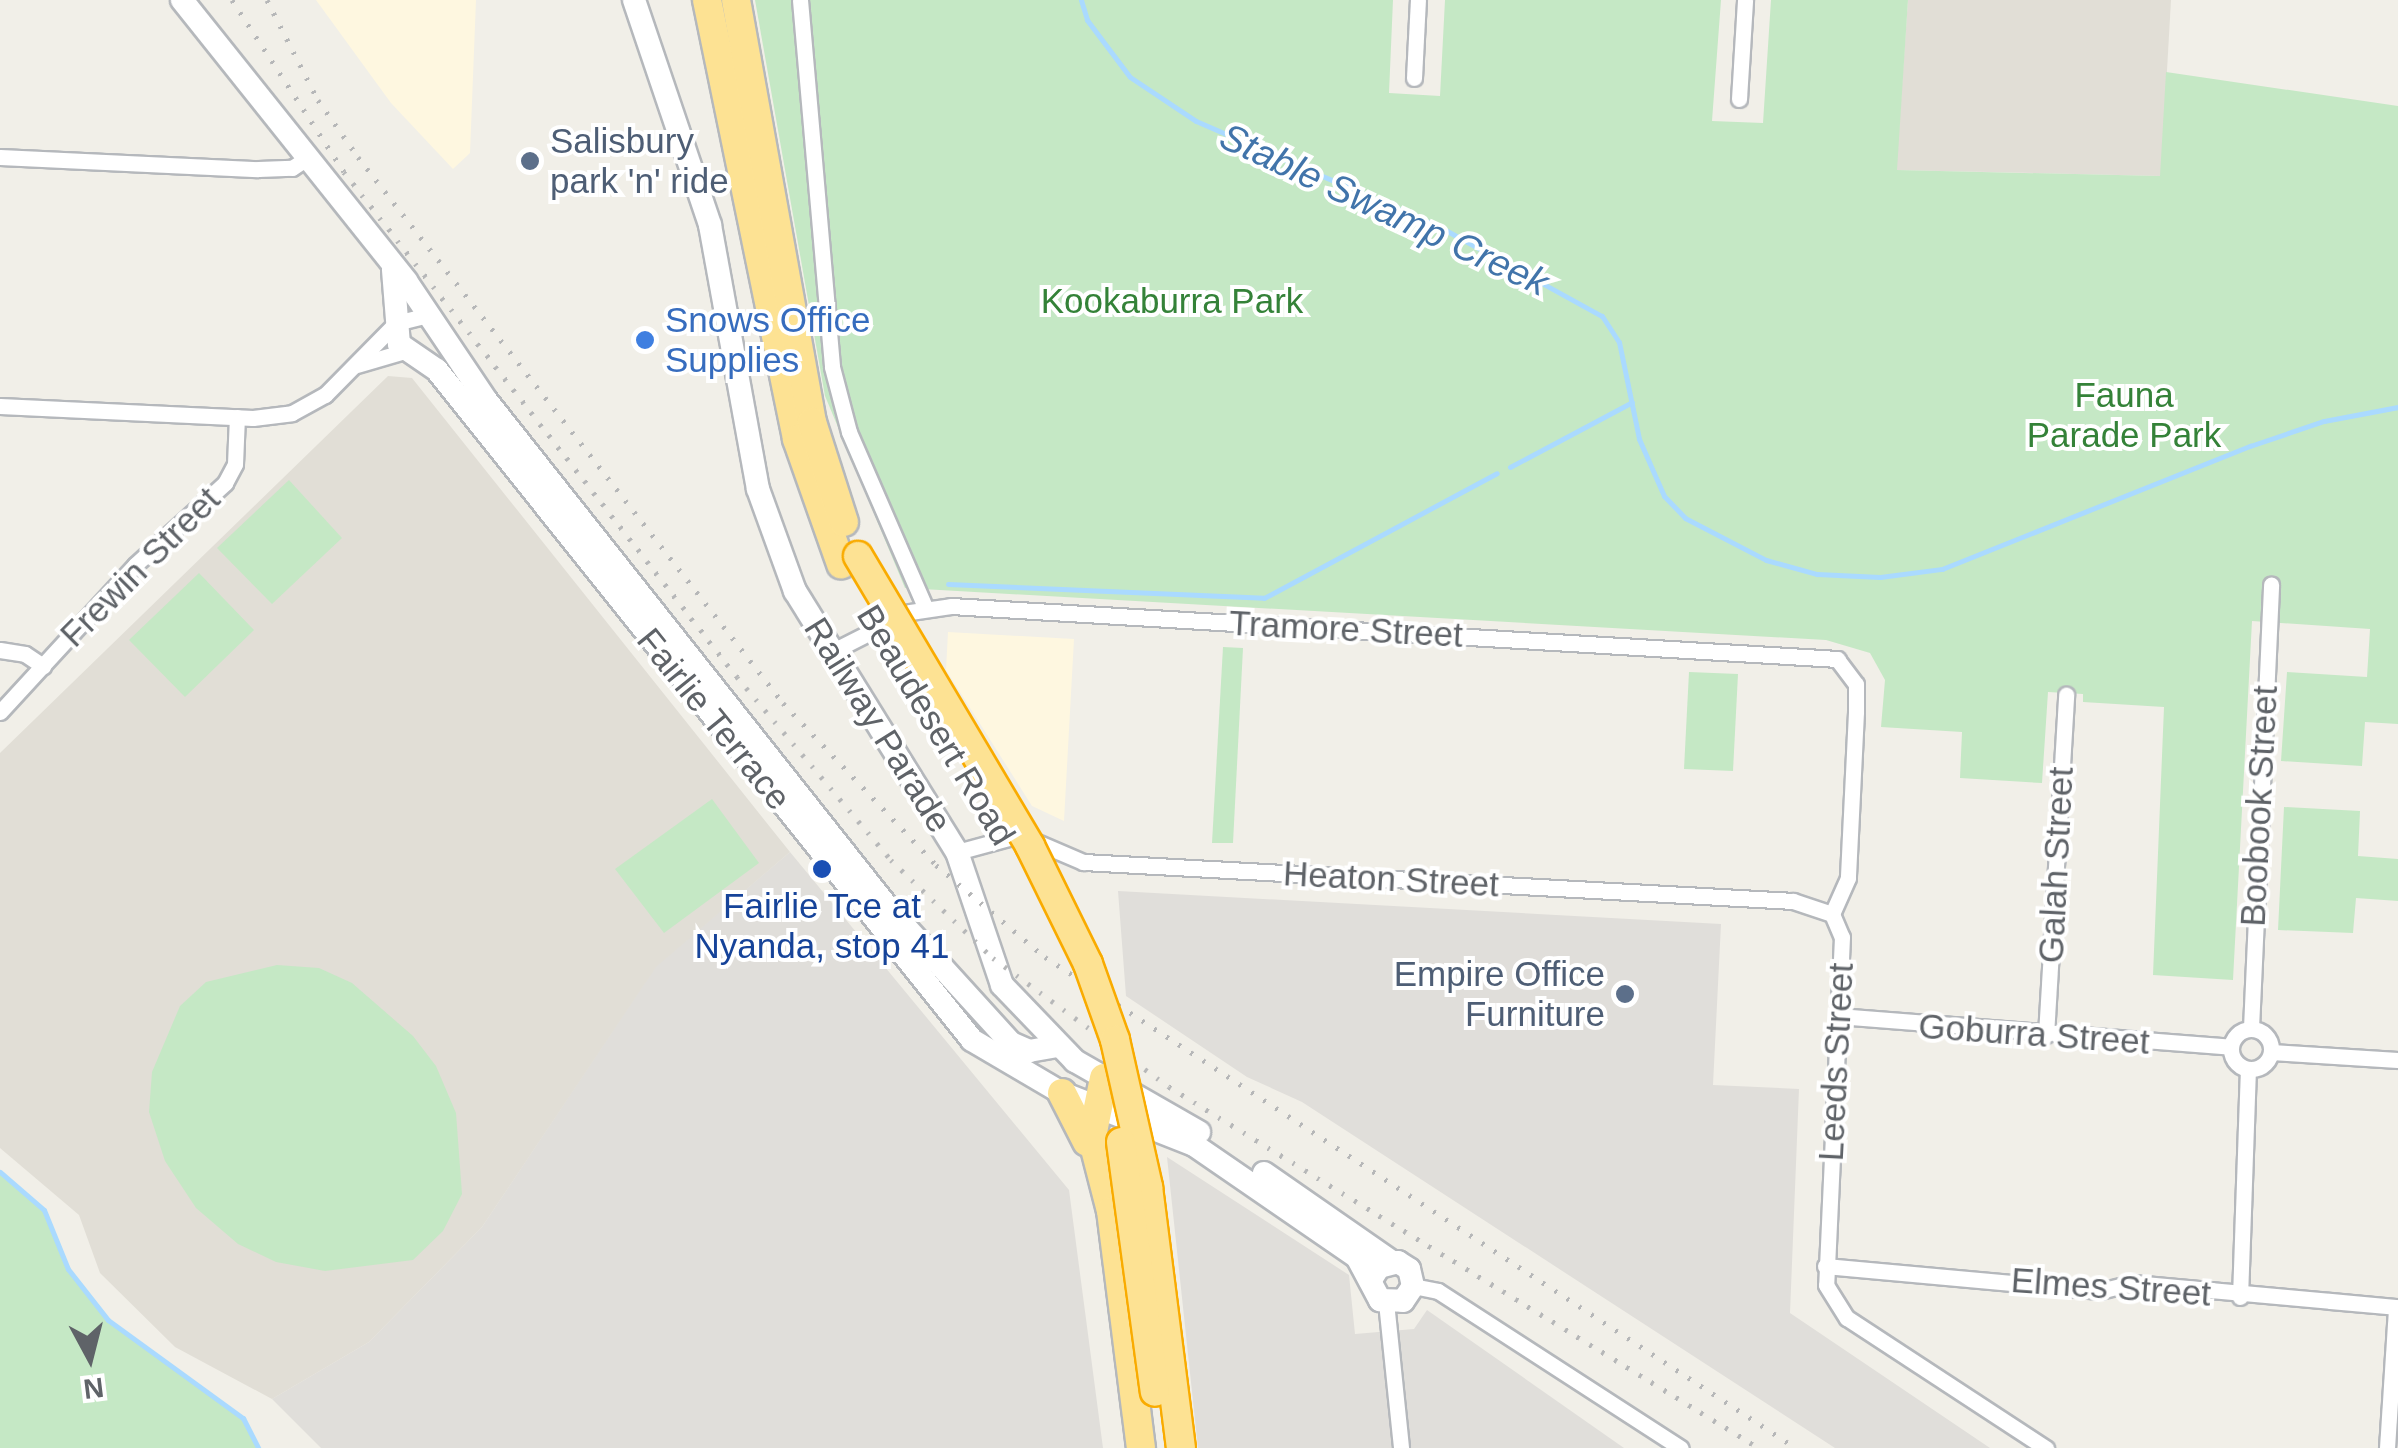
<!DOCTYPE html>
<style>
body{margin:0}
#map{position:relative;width:2398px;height:1448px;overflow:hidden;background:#f1efe8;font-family:Helvetica,sans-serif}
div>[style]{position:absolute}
.commercial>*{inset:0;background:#fef7e0}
.industrial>*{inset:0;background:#e0deda}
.education>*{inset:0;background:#e1ded6}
.green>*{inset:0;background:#c5e8c5}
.stream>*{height:5px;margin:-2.5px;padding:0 2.5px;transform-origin:2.5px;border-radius:2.5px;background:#aadaff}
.roads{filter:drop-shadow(2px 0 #b5b8bc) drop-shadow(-2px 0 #b5b8bc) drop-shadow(0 2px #b5b8bc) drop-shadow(0 -2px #b5b8bc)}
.street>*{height:15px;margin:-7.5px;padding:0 7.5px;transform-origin:7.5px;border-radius:7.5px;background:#fff}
.street>.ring{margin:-7.5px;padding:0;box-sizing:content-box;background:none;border:15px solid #fff;border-radius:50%}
.secondary>*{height:22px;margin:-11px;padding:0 11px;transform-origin:11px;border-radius:11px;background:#fff}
.highway>*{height:28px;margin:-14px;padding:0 14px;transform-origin:14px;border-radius:14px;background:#fde293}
.rail>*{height:5px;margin-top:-2.5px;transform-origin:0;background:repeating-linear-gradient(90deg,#b6b7b8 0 2.5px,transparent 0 14.5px)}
.bridges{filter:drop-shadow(2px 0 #f9ab00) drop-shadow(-2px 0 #f9ab00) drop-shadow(0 2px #f9ab00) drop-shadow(0 -2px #f9ab00)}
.highway-bridge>*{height:28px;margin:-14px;padding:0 14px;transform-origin:14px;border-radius:14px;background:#fde293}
.dots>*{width:28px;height:28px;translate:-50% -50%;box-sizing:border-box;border:5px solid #fff;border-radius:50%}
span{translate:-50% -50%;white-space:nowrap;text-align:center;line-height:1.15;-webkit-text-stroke:8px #fff;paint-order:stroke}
.service-label{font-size:35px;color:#4e5e75}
.left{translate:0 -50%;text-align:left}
.right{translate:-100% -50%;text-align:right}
.park-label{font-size:35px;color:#348238}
.shop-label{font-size:35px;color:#366cbe}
.street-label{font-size:35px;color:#5f6368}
.transit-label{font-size:35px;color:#164399}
.water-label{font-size:38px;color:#4174aa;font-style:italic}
.north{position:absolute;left:40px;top:1308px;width:100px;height:100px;-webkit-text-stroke:8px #fff;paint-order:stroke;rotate:173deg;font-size:28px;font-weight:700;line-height:40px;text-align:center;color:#5f6368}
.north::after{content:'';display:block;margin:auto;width:35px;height:45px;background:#5f6368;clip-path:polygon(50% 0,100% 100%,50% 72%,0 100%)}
</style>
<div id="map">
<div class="commercial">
<div style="clip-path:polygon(316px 0,476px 0,470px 153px,453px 169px,391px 103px)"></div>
<div style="clip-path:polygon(948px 632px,1074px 639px,1064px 821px,1032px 806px,946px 670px)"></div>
</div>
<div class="industrial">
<div style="clip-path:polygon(790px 852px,1069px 1190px,1103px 1448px,321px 1448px,272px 1399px,369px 1342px,482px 1227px,656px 966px)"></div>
<div style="clip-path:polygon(1118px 891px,1721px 924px,1713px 1085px,1799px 1089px,1790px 1313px,1990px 1448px,1835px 1448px,1302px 1102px,1247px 1077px,1126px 996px)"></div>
<div style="clip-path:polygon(1167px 1157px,1349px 1275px,1355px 1334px,1414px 1329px,1427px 1310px,1624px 1448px,1198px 1448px)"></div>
</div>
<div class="education">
<div style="clip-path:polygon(1908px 0,2171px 0,2161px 176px,1896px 170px)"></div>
<div style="clip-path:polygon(388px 376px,412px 378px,790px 852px,656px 967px,482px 1227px,369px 1342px,272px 1399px,175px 1347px,100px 1273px,79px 1215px,0 1148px,0 753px)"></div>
</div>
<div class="green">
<div style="clip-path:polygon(755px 0,1393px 0,1389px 93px,1440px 96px,1445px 0,1721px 0,1712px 121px,1763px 123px,1771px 0,1908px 0,1897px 170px,2160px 176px,2166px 72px,2398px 106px,2398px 724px,2365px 722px,2362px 766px,2281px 761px,2287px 672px,2367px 677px,2370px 629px,2252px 621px,2233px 980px,2153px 975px,2164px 707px,2083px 702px,2083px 694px,2048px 692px,2042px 783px,1960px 778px,1962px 732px,1881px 727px,1885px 680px,1870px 653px,1826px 640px,905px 588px,825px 396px)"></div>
<div style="clip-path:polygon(289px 480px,342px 538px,272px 604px,217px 548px)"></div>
<div style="clip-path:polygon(199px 573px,254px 630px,185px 697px,129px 640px)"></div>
<div style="clip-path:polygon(1223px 647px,1243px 648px,1233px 843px,1212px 843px)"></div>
<div style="clip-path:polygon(1689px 672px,1738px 674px,1733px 771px,1684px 769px)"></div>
<div style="clip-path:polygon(712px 799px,759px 863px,664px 933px,615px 869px)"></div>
<div style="clip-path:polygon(2284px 807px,2360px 811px,2358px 856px,2398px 859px,2398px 901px,2356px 898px,2353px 933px,2278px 930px)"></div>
<div style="clip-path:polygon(277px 965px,319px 968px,352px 983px,413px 1036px,436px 1066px,456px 1113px,462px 1194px,443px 1231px,413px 1260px,325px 1271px,276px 1262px,238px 1244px,196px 1208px,165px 1161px,149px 1112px,152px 1072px,180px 1006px,206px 982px)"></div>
<div style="clip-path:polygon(0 1172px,44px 1210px,68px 1269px,108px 1320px,243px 1418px,258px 1448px,0 1448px)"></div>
</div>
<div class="stream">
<div style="left:1081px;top:0;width:21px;rotate:73deg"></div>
<div style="left:1087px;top:20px;width:71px;rotate:53deg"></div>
<div style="left:1130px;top:77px;width:79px;rotate:33.7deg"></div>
<div style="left:1196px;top:121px;width:264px;rotate:23.5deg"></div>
<div style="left:1438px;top:226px;width:187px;rotate:28.8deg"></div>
<div style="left:1602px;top:316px;width:31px;rotate:57deg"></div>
<div style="left:1619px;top:342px;width:99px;rotate:78.3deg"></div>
<div style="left:1639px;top:439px;width:62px;rotate:66.3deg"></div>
<div style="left:1664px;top:496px;width:30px;rotate:46deg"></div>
<div style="left:1685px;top:518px;width:91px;rotate:27.4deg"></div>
<div style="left:1766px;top:560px;width:53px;rotate:15.4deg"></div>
<div style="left:1817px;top:574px;width:63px;rotate:2.7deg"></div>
<div style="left:1880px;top:577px;width:63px;rotate:-7.4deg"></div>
<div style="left:1942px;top:569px;width:332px;rotate:-21.8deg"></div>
<div style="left:2250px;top:446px;width:78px;rotate:-18.7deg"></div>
<div style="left:2324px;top:421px;width:75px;rotate:-10.7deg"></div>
<div style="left:1510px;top:467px;width:138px;rotate:-28deg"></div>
<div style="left:948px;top:584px;width:316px;rotate:2.5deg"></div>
<div style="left:1264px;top:598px;width:264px;rotate:-28.2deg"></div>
<div style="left:0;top:1172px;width:58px;rotate:40.8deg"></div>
<div style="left:44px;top:1210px;width:64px;rotate:67.9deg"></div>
<div style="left:68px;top:1269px;width:65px;rotate:51.9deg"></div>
<div style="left:108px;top:1320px;width:167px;rotate:36deg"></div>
<div style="left:243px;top:1418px;width:34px;rotate:63deg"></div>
</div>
<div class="roads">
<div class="street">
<div style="left:800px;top:0;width:368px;rotate:85deg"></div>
<div style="left:832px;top:367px;width:67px;rotate:75.3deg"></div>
<div style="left:849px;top:432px;width:191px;rotate:66.5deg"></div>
<div style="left:1414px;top:78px;width:78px;rotate:-87.1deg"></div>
<div style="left:1739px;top:99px;width:99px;rotate:-86.5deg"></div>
<div style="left:0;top:157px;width:258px;rotate:2.7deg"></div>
<div style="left:258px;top:169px;width:34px;rotate:-2deg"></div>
<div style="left:292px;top:168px;width:14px;rotate:-34deg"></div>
<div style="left:357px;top:365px;width:50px;rotate:-16.3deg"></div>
<div style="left:0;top:406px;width:253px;rotate:2.7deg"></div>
<div style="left:253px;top:418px;width:39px;rotate:-7deg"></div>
<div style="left:292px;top:413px;width:38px;rotate:-29deg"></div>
<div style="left:325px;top:395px;width:101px;rotate:-45.4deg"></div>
<div style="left:396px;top:323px;width:33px;rotate:-14deg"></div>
<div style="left:0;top:650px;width:25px;rotate:9deg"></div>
<div style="left:25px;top:654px;width:22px;rotate:34deg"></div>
<div style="left:833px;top:651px;width:86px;rotate:-26.9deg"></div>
<div style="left:910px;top:612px;width:41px;rotate:-8.3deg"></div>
<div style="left:951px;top:606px;width:888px;rotate:3.42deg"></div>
<div style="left:1837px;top:659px;width:31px;rotate:53deg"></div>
<div style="left:1856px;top:684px;width:28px;rotate:90deg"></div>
<div style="left:1856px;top:712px;width:166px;rotate:92.8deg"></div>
<div style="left:1848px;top:878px;width:39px;rotate:114deg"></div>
<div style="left:1832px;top:914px;width:25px;rotate:67deg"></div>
<div style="left:1842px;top:937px;width:348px;rotate:92.6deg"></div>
<div style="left:1826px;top:1285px;width:39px;rotate:58deg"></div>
<div style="left:1847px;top:1318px;width:238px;rotate:33.2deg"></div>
<div style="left:0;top:712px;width:200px;rotate:-47.4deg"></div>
<div style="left:135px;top:565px;width:122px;rotate:-42.3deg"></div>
<div style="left:225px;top:483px;width:21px;rotate:-62deg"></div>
<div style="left:235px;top:464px;width:47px;rotate:-87.6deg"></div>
<div style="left:957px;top:852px;width:65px;rotate:-15.1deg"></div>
<div style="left:1020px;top:835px;width:69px;rotate:23.2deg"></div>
<div style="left:1083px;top:862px;width:711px;rotate:3.14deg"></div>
<div style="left:1793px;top:901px;width:41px;rotate:18.4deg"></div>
<div style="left:1839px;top:1016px;width:392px;rotate:4.5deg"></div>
<div style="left:2251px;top:1028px;width:444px;rotate:-87.4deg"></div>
<div class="ring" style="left:2231px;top:1029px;width:25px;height:25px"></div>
<div style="left:2046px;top:1035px;width:341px;rotate:-86.6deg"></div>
<div style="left:2271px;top:1052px;width:127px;rotate:3.6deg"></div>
<div style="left:1825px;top:1266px;width:276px;rotate:5.2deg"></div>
<div style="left:2100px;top:1291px;width:34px;rotate:-14deg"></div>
<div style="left:2133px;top:1283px;width:266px;rotate:5.2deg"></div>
<div style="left:1413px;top:1286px;width:25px;rotate:11deg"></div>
<div style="left:1438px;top:1291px;width:289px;rotate:32.9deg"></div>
<div style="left:2240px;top:1297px;width:228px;rotate:-88deg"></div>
<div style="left:1386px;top:1302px;width:147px;rotate:84.1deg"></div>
<div style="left:2387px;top:1448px;width:141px;rotate:-86.3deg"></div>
</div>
<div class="secondary">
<div style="left:182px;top:0;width:359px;rotate:51.4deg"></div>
<div style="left:406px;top:281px;width:143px;rotate:56.1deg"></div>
<div style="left:486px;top:400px;width:649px;rotate:51.63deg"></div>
<div style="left:889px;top:909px;width:181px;rotate:47.7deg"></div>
<div style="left:1011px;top:1043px;width:20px;rotate:24deg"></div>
<div style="left:1029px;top:1051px;width:29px;rotate:-10deg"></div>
<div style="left:634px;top:0;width:237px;rotate:71.3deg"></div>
<div style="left:710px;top:225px;width:268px;rotate:79.7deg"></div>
<div style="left:758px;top:489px;width:109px;rotate:70.1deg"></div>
<div style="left:795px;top:591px;width:307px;rotate:58.2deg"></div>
<div style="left:957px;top:852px;width:140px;rotate:71.3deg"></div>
<div style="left:1002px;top:985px;width:105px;rotate:46.2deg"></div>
<div style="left:1075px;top:1061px;width:143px;rotate:29.8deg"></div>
<div style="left:393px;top:270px;width:74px;rotate:85.4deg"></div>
<div style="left:399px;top:344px;width:46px;rotate:34.4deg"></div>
<div style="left:437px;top:370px;width:857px;rotate:51.39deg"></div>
<div style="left:972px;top:1040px;width:104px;rotate:30.5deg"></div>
<div style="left:1062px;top:1093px;width:142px;rotate:21.5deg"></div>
<div style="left:1194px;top:1145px;width:198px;rotate:34.5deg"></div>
<div style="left:1357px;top:1257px;width:49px;rotate:61.9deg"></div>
<div style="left:1380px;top:1300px;width:23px;rotate:2deg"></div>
<div style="left:1403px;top:1301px;width:18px;rotate:-56deg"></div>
<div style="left:1413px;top:1286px;width:17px;rotate:-103deg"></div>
<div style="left:1409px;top:1269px;width:13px;rotate:-148deg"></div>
<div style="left:1398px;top:1262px;width:20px;rotate:165deg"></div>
<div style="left:1379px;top:1267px;width:13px;rotate:122deg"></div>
<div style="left:1264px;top:1173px;width:156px;rotate:34.8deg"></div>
</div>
<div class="highway">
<div style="left:707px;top:0;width:448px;rotate:78.4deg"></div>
<div style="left:797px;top:439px;width:133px;rotate:70.6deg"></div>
<div style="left:736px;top:0;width:429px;rotate:79.8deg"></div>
<div style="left:812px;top:422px;width:105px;rotate:72.3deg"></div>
<div style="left:1104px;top:1078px;width:60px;rotate:101.5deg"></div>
<div style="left:1092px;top:1137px;width:76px;rotate:75.6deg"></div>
<div style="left:1111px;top:1211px;width:239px;rotate:82.8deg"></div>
<div style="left:1062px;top:1093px;width:55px;rotate:63deg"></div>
</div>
</div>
<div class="rail">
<div style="left:232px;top:0;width:205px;rotate:56.9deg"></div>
<div style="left:344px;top:172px;width:640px;rotate:52.11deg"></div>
<div style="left:737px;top:677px;width:239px;rotate:49.9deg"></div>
<div style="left:891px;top:860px;width:141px;rotate:43.9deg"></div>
<div style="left:993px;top:958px;width:218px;rotate:36.2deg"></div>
<div style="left:1169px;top:1087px;width:692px;rotate:31.46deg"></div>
<div style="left:267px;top:0;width:112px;rotate:63deg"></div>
<div style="left:318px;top:100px;width:70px;rotate:54.9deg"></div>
<div style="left:358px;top:157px;width:692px;rotate:52.1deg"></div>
<div style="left:783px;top:703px;width:223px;rotate:46.6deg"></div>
<div style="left:936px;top:865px;width:143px;rotate:40.2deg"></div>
<div style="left:1045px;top:957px;width:897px;rotate:33.18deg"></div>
</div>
<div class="bridges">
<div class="highway-bridge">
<div style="left:858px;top:556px;width:337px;rotate:59.3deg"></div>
<div style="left:1030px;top:846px;width:131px;rotate:63.8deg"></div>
<div style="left:1088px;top:964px;width:81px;rotate:70.4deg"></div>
<div style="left:1115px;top:1040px;width:151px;rotate:77.3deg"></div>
<div style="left:1148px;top:1187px;width:263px;rotate:82.8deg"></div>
<div style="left:1121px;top:1142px;width:252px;rotate:82.3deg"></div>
</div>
</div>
<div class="dots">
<div style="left:530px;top:161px;background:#5c6f8a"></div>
<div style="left:645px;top:340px;background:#3f7fe0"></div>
<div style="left:822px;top:869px;background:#1a4fb4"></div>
<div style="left:1625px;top:994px;background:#5c6f8a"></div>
</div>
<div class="service-label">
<span class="left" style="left:550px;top:161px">Salisbury<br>park 'n' ride</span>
<span class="right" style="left:1605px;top:994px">Empire Office<br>Furniture</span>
</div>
<div class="park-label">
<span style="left:1172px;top:301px">Kookaburra Park</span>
<span style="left:2124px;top:415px">Fauna<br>Parade Park</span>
</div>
<div class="shop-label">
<span class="left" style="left:665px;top:340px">Snows Office<br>Supplies</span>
</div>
<div class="street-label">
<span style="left:140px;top:567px;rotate:-45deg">Frewin Street</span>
<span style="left:1346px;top:629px;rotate:3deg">Tramore Street</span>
<span style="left:714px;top:719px;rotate:51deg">Fairlie Terrace</span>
<span style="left:878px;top:725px;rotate:58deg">Railway Parade</span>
<span style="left:936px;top:725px;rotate:59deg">Beaudesert Road</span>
<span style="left:2259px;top:806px;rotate:-87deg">Boobook Street</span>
<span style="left:2056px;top:865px;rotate:-87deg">Galah Street</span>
<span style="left:1391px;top:879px;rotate:3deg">Heaton Street</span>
<span style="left:2034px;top:1034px;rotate:4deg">Goburra Street</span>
<span style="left:1836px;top:1062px;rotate:-87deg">Leeds Street</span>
<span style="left:2111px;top:1287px;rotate:4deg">Elmes Street</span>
</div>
<div class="transit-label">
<span style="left:822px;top:926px">Fairlie Tce at<br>Nyanda, stop 41</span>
</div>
<div class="water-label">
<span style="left:1384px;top:210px;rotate:25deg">Stable Swamp Creek</span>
</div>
<div class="north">N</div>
</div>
